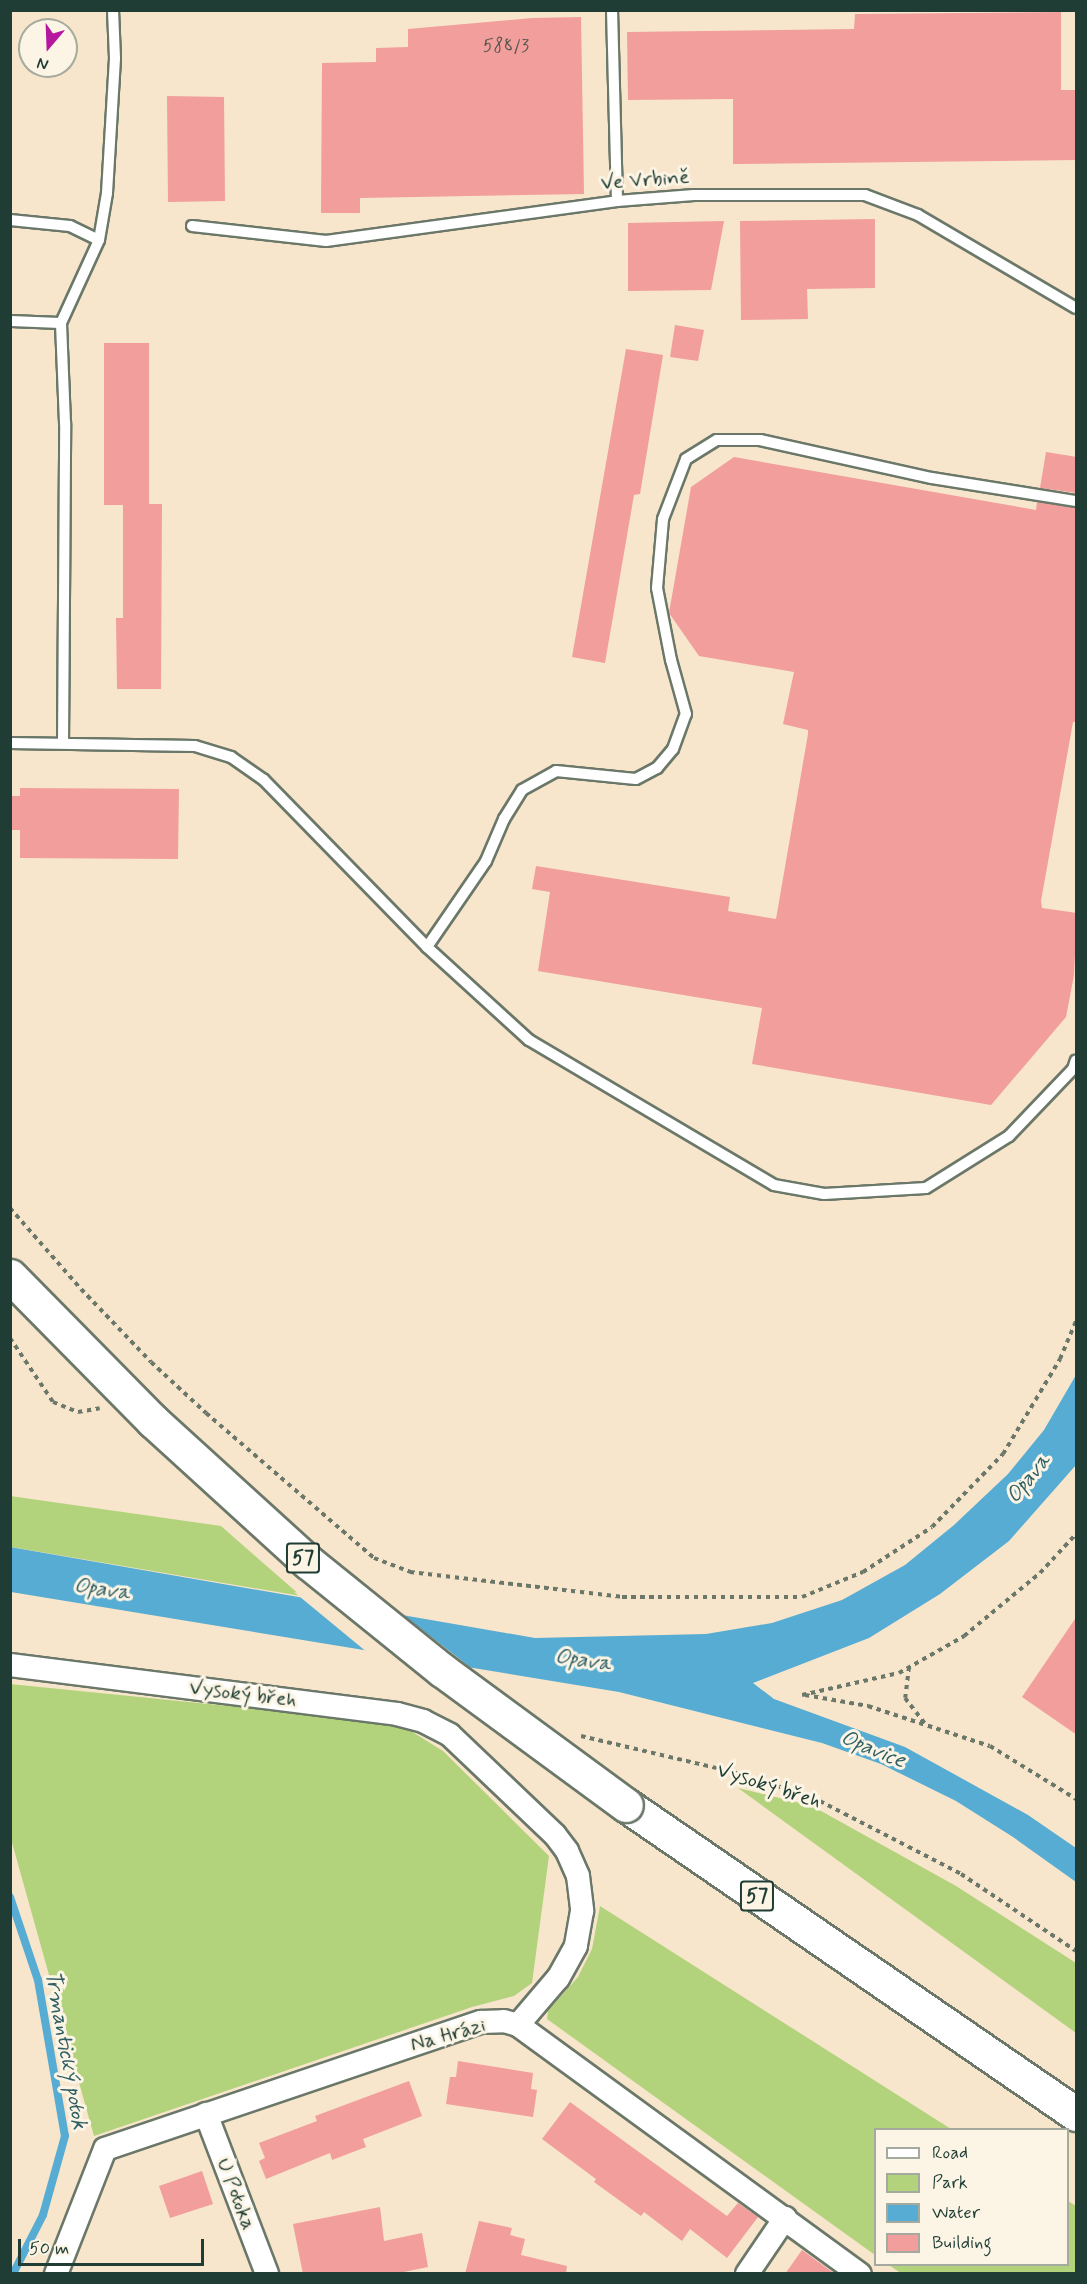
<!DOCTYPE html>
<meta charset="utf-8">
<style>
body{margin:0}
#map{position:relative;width:1087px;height:2284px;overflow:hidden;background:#f7e5cc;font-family:Mynerve,sans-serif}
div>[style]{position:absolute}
.green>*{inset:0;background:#b2d37b}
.water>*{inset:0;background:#56acd2}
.pier>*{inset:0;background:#f7e5cc}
.stream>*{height:8px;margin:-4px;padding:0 4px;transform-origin:4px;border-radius:4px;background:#56acd2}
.building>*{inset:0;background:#f19e9c}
.path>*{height:4px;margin-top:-2px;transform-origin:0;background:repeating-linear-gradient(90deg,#6b7869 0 4.5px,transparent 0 9px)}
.roads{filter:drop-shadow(2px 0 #6b7869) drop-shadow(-2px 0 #6b7869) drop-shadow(0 2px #6b7869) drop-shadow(0 -2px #6b7869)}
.service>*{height:10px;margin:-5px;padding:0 5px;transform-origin:5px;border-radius:5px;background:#fff}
.minor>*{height:22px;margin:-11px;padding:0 11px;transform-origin:11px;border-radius:11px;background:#fff}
.primary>*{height:33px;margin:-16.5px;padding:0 16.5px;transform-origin:16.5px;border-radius:16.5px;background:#fff}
.bridges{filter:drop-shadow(2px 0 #6b7869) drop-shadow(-2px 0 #6b7869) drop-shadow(0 2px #6b7869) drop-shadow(0 -2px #6b7869)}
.primary-bridge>*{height:33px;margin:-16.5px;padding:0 16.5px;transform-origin:16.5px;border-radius:16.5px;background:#fff}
span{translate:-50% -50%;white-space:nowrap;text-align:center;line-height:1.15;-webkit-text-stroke:6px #fcf5e5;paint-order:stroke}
.number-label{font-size:18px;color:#54554e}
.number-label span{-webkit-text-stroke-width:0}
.shield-label span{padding:2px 4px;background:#fcf5e5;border:2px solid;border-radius:4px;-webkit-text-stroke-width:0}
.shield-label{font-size:20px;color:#1f3d34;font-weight:700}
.street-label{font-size:21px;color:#1f3d34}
.water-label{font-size:22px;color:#305e63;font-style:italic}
.frame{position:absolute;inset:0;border:12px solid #1f3d34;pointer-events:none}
.legend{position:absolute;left:874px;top:2128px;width:195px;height:138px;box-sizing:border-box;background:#fcf5e5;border:2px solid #a4ab9e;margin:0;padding:8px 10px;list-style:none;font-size:18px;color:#1f3d34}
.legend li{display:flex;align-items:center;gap:12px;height:30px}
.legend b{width:30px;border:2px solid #a4ab9e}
.north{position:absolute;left:18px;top:18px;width:60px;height:60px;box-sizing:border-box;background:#fcf5e5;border:2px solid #a4ab9e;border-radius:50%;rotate:199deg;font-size:16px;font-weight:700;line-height:24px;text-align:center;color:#1f3d34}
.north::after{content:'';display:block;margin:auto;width:21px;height:27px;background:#b5179e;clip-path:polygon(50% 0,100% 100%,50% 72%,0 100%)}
.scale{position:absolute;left:18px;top:2239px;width:186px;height:27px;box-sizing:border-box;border:3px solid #1f3d34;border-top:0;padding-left:8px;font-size:18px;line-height:21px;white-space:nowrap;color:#1f3d34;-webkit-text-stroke:4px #fcf5e5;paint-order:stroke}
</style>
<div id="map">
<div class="green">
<div style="clip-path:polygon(10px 1496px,221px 1526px,301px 1596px,11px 1547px)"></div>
<div style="clip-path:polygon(10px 1684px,398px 1723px,443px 1751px,549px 1856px,532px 1983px,514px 1996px,472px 2007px,94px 2136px,11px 1839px)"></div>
<div style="clip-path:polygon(738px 1788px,812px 1806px,956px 1886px,1076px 1963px,1076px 2033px)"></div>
<div style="clip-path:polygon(600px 1906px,951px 2129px,876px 2130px,875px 2255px,547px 2019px,548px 2011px,578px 1977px,592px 1949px)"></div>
<div style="clip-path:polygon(1068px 2201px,1076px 2206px,1076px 2273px,902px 2274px,889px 2265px,1068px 2264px)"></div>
</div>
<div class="water">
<div style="clip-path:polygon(1076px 1375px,1076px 1465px,1009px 1541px,940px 1594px,869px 1638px,753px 1683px,774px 1699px,905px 1747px,1028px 1815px,1076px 1848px,1076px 1882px,1013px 1837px,956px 1801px,881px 1764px,822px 1743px,619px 1692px,11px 1592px,10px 1547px,535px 1638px,706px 1634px,772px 1623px,842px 1600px,905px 1565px,954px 1525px,1008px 1474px,1044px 1430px)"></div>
</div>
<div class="pier">
<div style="clip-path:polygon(294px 1592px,397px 1610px,475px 1671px,368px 1653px)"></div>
</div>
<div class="stream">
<div style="left:10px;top:1897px;width:88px;rotate:71.4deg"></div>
<div style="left:38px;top:1980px;width:158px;rotate:80.2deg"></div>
<div style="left:65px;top:2136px;width:82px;rotate:105.6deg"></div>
<div style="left:43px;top:2215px;width:66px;rotate:117deg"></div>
</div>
<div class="building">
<div style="clip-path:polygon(1061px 12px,1061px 90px,1077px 90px,1077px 160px,733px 164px,733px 99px,628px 100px,627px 32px,854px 29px,855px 14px)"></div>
<div style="clip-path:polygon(581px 17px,584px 194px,360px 198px,360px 213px,321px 213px,322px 63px,376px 62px,376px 48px,408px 47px,408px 29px,532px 18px)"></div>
<div style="clip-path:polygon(167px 96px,224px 97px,225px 201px,168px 202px)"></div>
<div style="clip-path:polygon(875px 219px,875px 288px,807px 289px,808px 319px,741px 320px,740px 221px)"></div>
<div style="clip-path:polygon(724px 221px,711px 290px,628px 291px,628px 223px)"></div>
<div style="clip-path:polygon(675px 325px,704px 330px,698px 361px,670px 357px)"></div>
<div style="clip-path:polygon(104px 343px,149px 343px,149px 504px,162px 504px,161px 689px,117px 689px,116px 618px,123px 618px,123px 505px,104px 505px)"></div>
<div style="clip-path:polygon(626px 349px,663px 355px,640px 494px,634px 495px,605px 663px,572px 657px)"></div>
<div style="clip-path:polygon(1046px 452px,1077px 457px,1077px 493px,1040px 488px)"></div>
<div style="clip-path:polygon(734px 457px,1036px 510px,1037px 502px,1077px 508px,1077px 722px,1073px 722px,1041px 901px,1042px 908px,1077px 913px,1074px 975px,1066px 1017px,991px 1105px,752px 1064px,762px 1008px,538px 971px,550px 892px,532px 889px,536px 866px,730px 897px,728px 911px,776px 919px,808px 734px,808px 730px,783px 724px,794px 672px,699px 656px,669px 613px,691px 487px)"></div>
<div style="clip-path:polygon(20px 788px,179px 789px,178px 859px,20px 858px,20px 830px,10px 830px,10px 796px,20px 796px)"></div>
<div style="clip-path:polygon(1077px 1616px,1077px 1735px,1022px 1697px)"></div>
<div style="clip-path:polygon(458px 2061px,533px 2073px,531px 2089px,537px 2090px,533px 2117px,446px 2104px,450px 2077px,456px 2077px)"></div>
<div style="clip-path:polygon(409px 2081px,422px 2116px,363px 2139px,366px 2147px,332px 2160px,330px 2153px,266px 2179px,259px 2161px,265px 2158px,259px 2143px,317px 2121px,315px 2116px)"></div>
<div style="clip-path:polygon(570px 2102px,727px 2216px,738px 2203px,758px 2217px,727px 2258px,690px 2229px,682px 2241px,644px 2212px,641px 2216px,594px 2182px,596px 2179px,542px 2139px)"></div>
<div style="clip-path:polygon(202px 2171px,213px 2204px,170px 2218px,159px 2186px)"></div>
<div style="clip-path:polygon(380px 2207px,384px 2241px,422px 2233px,428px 2267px,394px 2274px,303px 2274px,293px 2224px)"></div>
<div style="clip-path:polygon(479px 2221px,512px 2228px,510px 2235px,525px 2239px,521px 2255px,567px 2266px,566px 2274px,465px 2274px)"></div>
<div style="clip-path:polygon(802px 2250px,835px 2274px,785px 2274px)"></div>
</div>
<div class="path">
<div style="left:10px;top:1208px;width:108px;rotate:48.8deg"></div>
<div style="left:81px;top:1289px;width:101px;rotate:46.2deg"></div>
<div style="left:151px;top:1362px;width:75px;rotate:42.8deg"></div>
<div style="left:206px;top:1413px;width:222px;rotate:40.8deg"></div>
<div style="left:374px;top:1558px;width:39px;rotate:21deg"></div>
<div style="left:410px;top:1572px;width:213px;rotate:6.7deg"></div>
<div style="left:622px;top:1597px;width:180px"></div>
<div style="left:802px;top:1597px;width:66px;rotate:-22.3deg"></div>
<div style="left:863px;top:1572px;width:82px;rotate:-33.1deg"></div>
<div style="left:932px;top:1527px;width:102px;rotate:-45.8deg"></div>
<div style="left:1003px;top:1454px;width:111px;rotate:-59deg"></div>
<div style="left:1060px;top:1359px;width:41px;rotate:-67.2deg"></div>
<div style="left:10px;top:1338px;width:77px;rotate:56.1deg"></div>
<div style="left:53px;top:1402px;width:27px;rotate:22deg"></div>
<div style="left:78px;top:1412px;width:22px;rotate:-10deg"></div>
<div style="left:909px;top:1667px;width:31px;rotate:97deg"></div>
<div style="left:905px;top:1698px;width:33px;rotate:52deg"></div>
<div style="left:802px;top:1695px;width:99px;rotate:-12.8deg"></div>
<div style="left:899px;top:1673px;width:75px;rotate:-29.6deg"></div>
<div style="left:964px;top:1636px;width:99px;rotate:-39.7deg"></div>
<div style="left:1040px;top:1573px;width:53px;rotate:-47.3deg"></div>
<div style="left:805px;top:1695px;width:64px;rotate:9.9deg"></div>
<div style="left:868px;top:1706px;width:128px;rotate:18.2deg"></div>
<div style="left:990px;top:1746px;width:101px;rotate:31.6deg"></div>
<div style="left:581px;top:1736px;width:156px;rotate:13.3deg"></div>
<div style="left:733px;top:1772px;width:83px;rotate:17.6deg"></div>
<div style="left:812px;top:1797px;width:168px;rotate:27.3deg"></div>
<div style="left:961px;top:1874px;width:138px;rotate:33.8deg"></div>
</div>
<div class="roads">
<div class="service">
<div style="left:612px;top:10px;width:191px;rotate:88.5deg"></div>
<div style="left:10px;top:220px;width:60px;rotate:5.7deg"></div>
<div style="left:70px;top:226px;width:32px;rotate:26deg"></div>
<div style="left:192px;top:226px;width:135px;rotate:6.4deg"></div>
<div style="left:326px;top:241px;width:294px;rotate:-7.8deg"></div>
<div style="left:617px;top:201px;width:77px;rotate:-4.5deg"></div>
<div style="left:694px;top:195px;width:171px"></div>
<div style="left:865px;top:195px;width:57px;rotate:20.7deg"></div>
<div style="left:918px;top:215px;width:183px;rotate:30.5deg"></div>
<div style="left:10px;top:321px;width:51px;rotate:2.2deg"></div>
<div style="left:10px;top:743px;width:185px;rotate:0.9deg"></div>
<div style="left:195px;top:746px;width:38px;rotate:17deg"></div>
<div style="left:231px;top:757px;width:40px;rotate:34.9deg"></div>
<div style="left:264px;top:780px;width:233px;rotate:45.7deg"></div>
<div style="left:427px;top:947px;width:138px;rotate:42.4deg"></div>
<div style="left:529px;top:1040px;width:285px;rotate:30.6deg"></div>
<div style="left:774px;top:1185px;width:51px;rotate:10.2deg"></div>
<div style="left:824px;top:1194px;width:102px;rotate:-3.4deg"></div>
<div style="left:926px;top:1188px;width:98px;rotate:-32.1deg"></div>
<div style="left:1009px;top:1136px;width:93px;rotate:-46.3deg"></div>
<div style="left:1073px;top:1069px;width:9px;rotate:-72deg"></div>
<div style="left:63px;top:743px;width:320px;rotate:-89.6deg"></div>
<div style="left:65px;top:423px;width:100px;rotate:-92.3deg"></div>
<div style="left:61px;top:323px;width:91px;rotate:-65.4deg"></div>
<div style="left:99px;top:240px;width:48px;rotate:-80.3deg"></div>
<div style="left:107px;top:193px;width:135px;rotate:-86.6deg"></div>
<div style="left:115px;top:58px;width:48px;rotate:-92.4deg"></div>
<div style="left:427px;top:947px;width:104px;rotate:-55.5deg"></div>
<div style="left:486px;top:861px;width:46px;rotate:-66.8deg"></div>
<div style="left:504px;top:819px;width:34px;rotate:-58deg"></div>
<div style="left:522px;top:790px;width:39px;rotate:-29deg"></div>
<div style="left:556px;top:771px;width:80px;rotate:5.7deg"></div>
<div style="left:636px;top:779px;width:24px;rotate:-28deg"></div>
<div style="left:657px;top:768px;width:25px;rotate:-50deg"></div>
<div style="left:673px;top:749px;width:37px;rotate:-70deg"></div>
<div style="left:686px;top:714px;width:56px;rotate:-105.5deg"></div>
<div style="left:671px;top:660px;width:73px;rotate:-101deg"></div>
<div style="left:657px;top:588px;width:69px;rotate:-85deg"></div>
<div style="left:663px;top:519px;width:64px;rotate:-69deg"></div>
<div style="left:686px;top:459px;width:36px;rotate:-32deg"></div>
<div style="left:717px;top:440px;width:43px"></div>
<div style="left:760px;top:440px;width:176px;rotate:12.5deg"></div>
<div style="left:932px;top:478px;width:146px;rotate:9.1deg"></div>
</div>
<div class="minor">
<div style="left:10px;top:1665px;width:390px;rotate:7.2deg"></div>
<div style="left:397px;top:1714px;width:27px;rotate:15deg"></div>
<div style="left:423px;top:1721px;width:30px;rotate:27deg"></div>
<div style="left:450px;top:1735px;width:145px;rotate:43.6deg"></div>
<div style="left:555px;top:1835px;width:20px;rotate:53deg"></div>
<div style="left:567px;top:1851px;width:27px;rotate:66deg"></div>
<div style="left:578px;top:1876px;width:35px;rotate:83deg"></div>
<div style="left:582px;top:1911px;width:36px;rotate:100deg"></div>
<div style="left:576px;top:1946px;width:37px;rotate:119deg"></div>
<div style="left:558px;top:1978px;width:62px;rotate:130.4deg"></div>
<div style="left:206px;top:2114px;width:171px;rotate:69.1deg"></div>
<div style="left:56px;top:2274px;width:134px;rotate:-68.6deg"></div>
<div style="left:105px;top:2149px;width:397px;rotate:-18.7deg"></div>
<div style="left:481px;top:2022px;width:23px;rotate:-2deg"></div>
<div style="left:504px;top:2021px;width:15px;rotate:16deg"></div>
<div style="left:518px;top:2025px;width:423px;rotate:36.1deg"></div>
<div style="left:747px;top:2274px;width:68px;rotate:-55.8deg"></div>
</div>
<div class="primary">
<div style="left:626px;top:1805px;width:546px;rotate:34.48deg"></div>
</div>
</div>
<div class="bridges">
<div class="primary-bridge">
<div style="left:10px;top:1276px;width:204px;rotate:45.4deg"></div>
<div style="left:153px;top:1421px;width:210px;rotate:42.3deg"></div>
<div style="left:308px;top:1562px;width:172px;rotate:38.9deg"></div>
<div style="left:442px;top:1670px;width:228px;rotate:36.3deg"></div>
</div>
</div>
<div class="number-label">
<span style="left:506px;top:46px">588/3</span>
</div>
<div class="shield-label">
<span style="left:303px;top:1558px">57</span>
<span style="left:757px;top:1896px">57</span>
</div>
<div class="street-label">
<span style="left:645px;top:180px;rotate:-4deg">Ve Vrbině</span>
<span style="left:243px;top:1694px;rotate:7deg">Vysoký břeh</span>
<span style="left:769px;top:1786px;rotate:18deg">Vysoký břeh</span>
<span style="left:448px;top:2035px;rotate:-16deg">Na Hrázi</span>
<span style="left:236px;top:2194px;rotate:69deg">U Potoka</span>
</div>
<div class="water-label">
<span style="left:1029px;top:1479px;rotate:-51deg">Opava</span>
<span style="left:102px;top:1590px;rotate:8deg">Opava</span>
<span style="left:583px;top:1661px;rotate:8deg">Opava</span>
<span style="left:873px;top:1750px;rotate:22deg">Opavice</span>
<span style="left:65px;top:2050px;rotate:80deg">Trmantický potok</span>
</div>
<div class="frame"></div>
<ul class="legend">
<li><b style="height:8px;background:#fff"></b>Road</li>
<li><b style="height:16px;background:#b2d37b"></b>Park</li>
<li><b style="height:16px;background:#56acd2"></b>Water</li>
<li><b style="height:16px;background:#f19e9c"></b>Building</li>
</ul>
<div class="north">N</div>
<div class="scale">50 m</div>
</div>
